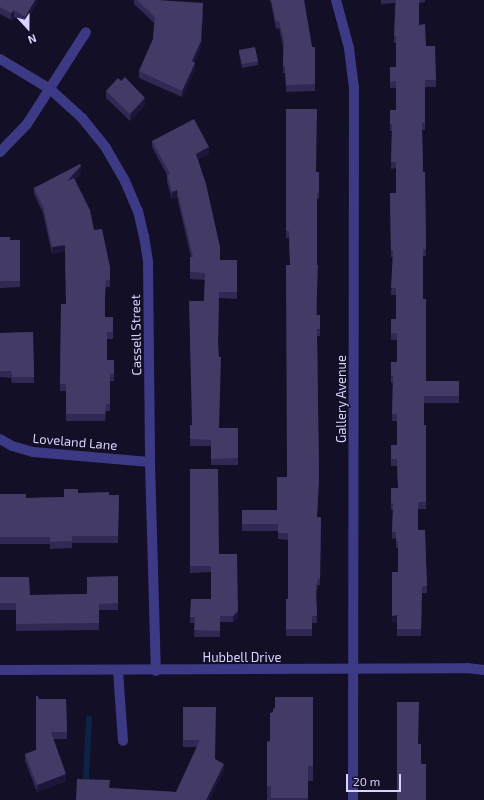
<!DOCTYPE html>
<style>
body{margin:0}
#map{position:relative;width:484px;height:800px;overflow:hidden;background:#130f26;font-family:"Exo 2",sans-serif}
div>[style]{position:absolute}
.stream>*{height:5.5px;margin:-2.75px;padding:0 2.75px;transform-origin:2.75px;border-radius:2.75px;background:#0c2248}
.minor>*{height:10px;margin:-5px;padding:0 5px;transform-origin:5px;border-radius:5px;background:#3d3a85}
.wall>*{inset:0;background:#312854}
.shaded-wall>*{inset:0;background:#1d163a}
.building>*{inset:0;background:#433a66}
span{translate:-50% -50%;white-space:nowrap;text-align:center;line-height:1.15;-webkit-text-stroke:3px #130f26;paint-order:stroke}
.street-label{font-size:13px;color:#d9d4ff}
.north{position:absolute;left:8px;top:8px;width:40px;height:40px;-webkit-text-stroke:3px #130f26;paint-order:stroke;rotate:159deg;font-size:11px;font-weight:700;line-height:16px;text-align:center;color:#d9d4ff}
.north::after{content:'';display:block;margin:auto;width:14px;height:18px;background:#d9d4ff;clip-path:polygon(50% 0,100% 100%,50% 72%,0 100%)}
.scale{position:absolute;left:346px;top:774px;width:55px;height:18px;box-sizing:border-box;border:2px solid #d9d4ff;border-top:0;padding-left:5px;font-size:12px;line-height:14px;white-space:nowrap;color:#d9d4ff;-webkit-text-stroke:3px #130f26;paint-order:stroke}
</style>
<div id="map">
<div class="stream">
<div style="left:85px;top:800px;width:81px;rotate:-87.2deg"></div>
</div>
<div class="minor">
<div style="left:336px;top:0;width:50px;rotate:74.8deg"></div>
<div style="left:349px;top:48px;width:39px;rotate:83deg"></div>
<div style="left:354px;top:87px;width:713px;rotate:90.08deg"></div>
<div style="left:0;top:59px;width:58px;rotate:31deg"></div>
<div style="left:50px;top:89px;width:43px;rotate:42.2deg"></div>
<div style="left:82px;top:118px;width:38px;rotate:51deg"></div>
<div style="left:106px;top:148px;width:38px;rotate:60deg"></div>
<div style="left:125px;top:181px;width:33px;rotate:67deg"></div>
<div style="left:138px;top:211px;width:26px;rotate:77deg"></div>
<div style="left:144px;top:236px;width:26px;rotate:81deg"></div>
<div style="left:148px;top:262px;width:200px;rotate:89.4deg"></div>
<div style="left:150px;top:462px;width:209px;rotate:88.4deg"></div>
<div style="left:0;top:152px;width:39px;rotate:-46deg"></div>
<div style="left:27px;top:124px;width:109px;rotate:-57.3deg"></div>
<div style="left:0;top:439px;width:14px;rotate:30deg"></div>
<div style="left:12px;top:446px;width:22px;rotate:16deg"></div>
<div style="left:33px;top:452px;width:117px;rotate:4.9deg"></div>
<div style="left:0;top:670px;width:467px;rotate:-0.2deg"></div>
<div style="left:467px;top:668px;width:17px;rotate:7deg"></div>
<div style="left:118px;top:671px;width:70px;rotate:85.9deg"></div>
</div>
<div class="wall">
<div style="clip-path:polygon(0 0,37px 0,37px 3px,25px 23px,14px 17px,11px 20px,0 14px)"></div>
<div style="clip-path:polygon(134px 0,159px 0,203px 10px,201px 48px,194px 63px,195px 70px,182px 97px,139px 78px,139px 71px,153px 39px,154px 23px,134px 4px)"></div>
<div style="clip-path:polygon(269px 0,304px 0,312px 47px,315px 47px,315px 91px,286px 92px,285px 73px,283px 73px,283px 47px,279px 28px,276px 29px,271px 3px)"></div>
<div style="clip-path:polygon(381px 0,425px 0,425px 2px,419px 3px,419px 25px,436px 80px,436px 87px,425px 87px,425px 130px,422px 130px,423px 172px,425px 172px,426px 256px,423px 256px,423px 299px,426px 381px,459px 381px,459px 403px,424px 403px,424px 425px,426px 425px,426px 509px,418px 509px,418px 530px,425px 530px,427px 593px,422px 593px,421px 636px,397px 636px,397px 622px,392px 623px,392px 572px,398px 572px,398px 548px,396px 548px,396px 538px,392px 539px,393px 510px,391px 510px,391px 488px,398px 488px,397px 466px,391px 466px,391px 452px,397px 445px,397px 421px,392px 421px,393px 383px,391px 383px,391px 369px,397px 362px,397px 340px,391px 340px,391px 326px,396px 319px,396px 295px,391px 295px,393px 257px,391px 257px,390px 200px,396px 193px,396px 168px,391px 169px,392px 131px,390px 131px,390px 110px,396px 110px,396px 88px,390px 88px,390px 67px,396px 67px,396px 43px,394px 43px,395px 3px,381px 4px)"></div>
<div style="clip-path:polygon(239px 50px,258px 61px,258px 65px,242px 68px,239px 54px)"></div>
<div style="clip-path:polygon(106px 91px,145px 105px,130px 121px,106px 98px)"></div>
<div style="clip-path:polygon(286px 109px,316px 172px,319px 179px,319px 199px,317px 199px,317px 315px,320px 329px,320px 336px,317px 336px,319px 482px,317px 517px,321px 517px,320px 585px,318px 585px,316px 594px,317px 623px,312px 623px,312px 636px,286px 636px,286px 599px,288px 599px,288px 540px,278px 539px,278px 531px,242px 531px,242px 510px,277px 510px,287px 477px,290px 265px,289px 238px,286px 238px)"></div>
<div style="clip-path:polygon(152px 141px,209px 154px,198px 159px,220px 260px,237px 260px,237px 299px,219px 298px,218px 345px,219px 428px,238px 428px,238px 465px,211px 465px,211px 446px,190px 446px,190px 425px,192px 425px,204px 301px,205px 280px,190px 279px,190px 257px,191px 257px,177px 197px,172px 199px,167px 182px,167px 175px,152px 147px)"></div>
<div style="clip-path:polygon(81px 173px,75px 180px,94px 230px,110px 267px,110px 287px,106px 287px,105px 297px,105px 317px,113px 317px,113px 339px,107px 339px,107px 360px,114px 360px,114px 381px,110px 381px,110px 411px,106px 411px,105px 421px,66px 421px,66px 391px,60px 391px,61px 304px,66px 304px,65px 251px,52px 254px,43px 213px,34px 194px,34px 188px)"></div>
<div style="clip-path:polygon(0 237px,10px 240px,20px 240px,20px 287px,0 288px)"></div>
<div style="clip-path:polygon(33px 332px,34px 383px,12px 383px,11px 378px,0 377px,0 333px)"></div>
<div style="clip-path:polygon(190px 469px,219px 554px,238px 618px,233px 622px,220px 622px,220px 637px,194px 637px,195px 623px,190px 623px,191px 599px,211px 599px,211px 572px,190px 573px)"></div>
<div style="clip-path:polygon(78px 493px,109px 495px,119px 495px,118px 543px,72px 543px,72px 548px,50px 549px,50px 544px,0 544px,0 494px,26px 498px,64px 497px)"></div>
<div style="clip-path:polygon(118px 576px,118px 610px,99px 610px,99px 630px,16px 631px,16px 610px,0 610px,0 577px,30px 595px,87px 594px)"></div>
<div style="clip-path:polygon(313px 697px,313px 781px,308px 781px,308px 800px,267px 800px,267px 741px,270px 742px,273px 712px,275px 708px)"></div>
<div style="clip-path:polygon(39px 699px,66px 699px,67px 739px,53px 739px,66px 781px,37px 792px,25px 761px,25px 754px,36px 750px)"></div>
<div style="clip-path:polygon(183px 707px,215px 759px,224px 770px,209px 800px,76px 800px,110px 788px,176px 792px,197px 747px,183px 747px)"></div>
</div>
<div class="shaded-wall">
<div style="clip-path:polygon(35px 0,37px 0,37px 3px,25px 23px,25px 17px)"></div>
<div style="clip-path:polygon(203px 3px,201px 48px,192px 68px,192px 61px)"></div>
<div style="clip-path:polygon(14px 10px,14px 17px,11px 20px,11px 13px)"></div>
<div style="clip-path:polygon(195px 63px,195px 70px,182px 97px,182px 91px)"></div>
<div style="clip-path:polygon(145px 98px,145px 105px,130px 121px,130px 114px)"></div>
<div style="clip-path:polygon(209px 147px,209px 154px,196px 160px,196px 154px)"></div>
<div style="clip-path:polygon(81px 166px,81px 173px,67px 188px,67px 181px)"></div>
<div style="clip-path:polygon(177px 190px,177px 197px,172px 199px,172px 192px)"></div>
<div style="clip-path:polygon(65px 245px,65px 251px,52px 254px,52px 247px)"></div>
<div style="clip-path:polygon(238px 611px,238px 618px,233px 622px,233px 616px)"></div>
<div style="clip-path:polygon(397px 615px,397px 622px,392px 623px,392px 616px)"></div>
<div style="clip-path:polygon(224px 764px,224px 770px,209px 800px,206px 800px)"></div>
<div style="clip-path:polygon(66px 774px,66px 781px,37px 792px,37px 785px)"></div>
</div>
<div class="building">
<div style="clip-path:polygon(0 0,35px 0,25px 17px,14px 10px,11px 13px,0 7px)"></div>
<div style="clip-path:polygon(137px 0,158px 0,203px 3px,201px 41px,192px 61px,195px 63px,182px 91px,139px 71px,153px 39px,155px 17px)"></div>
<div style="clip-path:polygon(271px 0,304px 0,312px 47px,315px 47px,315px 84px,286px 85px,285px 66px,283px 66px,284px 41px,279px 21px,276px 22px)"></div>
<div style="clip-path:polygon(396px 0,419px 0,419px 25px,425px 24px,426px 46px,435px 46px,436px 80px,425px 80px,425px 123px,422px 123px,423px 172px,425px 172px,426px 249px,423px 249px,423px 299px,426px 299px,426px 381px,459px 381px,459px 396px,424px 396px,424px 425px,426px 425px,426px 502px,418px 502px,418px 530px,425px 530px,427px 586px,422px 586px,421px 629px,397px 629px,397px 615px,392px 616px,392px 572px,398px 572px,398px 541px,396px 541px,396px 532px,392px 532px,393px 503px,391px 503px,391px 488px,398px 488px,397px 459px,391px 459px,391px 445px,397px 445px,397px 414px,392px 414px,393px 376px,391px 376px,391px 362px,397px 362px,397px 333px,391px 334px,391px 319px,396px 319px,396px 288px,391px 288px,393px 250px,391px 250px,390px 193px,396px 193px,396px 162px,391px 162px,392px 124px,390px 124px,390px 110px,396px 110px,396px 81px,390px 82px,390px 67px,396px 67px,396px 36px,394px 36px)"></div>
<div style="clip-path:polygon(255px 47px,258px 61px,242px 64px,239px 50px)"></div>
<div style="clip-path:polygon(125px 77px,145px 98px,130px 114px,106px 91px,118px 78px,121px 81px)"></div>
<div style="clip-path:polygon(286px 109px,317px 109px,316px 172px,319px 172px,319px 192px,317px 193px,317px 265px,318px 265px,316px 315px,320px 315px,320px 329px,317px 329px,319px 475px,317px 517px,321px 517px,320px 578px,318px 578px,316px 587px,317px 616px,312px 616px,312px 629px,286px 629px,286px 599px,288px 599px,288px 533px,278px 533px,278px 524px,242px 524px,242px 510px,277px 510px,277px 477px,287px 477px,286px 265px,290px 265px,289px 231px,286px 231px)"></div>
<div style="clip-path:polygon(194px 119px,209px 147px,196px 154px,206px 184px,220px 247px,220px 260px,237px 260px,237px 292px,219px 292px,218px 343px,219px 357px,221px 357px,219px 428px,238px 428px,238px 458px,211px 459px,211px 440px,190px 439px,190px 425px,192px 425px,189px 301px,204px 301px,205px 273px,190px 272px,190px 257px,193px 257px,177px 190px,172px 192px,167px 175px,170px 174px,152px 141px)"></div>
<div style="clip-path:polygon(80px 164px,81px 166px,67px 181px,74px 178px,90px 210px,94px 230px,102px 229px,110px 267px,110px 280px,106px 280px,105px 290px,105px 317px,113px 317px,113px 332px,107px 332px,107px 360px,114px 360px,114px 374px,110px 374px,110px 404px,106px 404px,105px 414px,66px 414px,66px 384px,60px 384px,61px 304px,66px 304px,65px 245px,52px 247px,43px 206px,34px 188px)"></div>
<div style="clip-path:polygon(0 237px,10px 237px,10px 240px,20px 240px,20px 281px,0 281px)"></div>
<div style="clip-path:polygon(33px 332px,34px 377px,12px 377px,11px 371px,0 371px,0 333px)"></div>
<div style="clip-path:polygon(190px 469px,218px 469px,219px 554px,237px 554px,238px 611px,233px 616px,220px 616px,220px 631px,194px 630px,195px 617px,190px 617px,191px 599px,211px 599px,211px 566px,190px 566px)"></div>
<div style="clip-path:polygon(64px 489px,78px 489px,78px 493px,109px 492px,109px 495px,119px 495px,118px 536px,72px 536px,72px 541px,50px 542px,50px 537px,0 537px,0 494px,26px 494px,26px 498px,64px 497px)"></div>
<div style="clip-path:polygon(118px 576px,118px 603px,99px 604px,99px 623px,16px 624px,16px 603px,0 603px,0 577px,29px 577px,30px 595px,87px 594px,87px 577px)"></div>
<div style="clip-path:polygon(36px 696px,38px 696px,39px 699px,66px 699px,67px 732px,51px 732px,66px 774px,37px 785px,25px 754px,36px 750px)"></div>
<div style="clip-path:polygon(275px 697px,313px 697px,313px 766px,308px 766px,308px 798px,271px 798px,271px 786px,267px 786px,267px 741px,270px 742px,270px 713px,273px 712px,273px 709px,275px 708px)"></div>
<div style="clip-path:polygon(397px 702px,419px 702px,418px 744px,421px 744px,421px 764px,426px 764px,426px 800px,397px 800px)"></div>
<div style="clip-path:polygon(183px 707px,216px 707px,215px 759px,224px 764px,206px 800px,76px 800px,77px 779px,110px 780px,109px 788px,176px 792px,200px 740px,183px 740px)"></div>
</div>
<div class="street-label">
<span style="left:136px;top:335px;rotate:-91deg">Cassell Street</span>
<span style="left:341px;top:399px;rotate:-90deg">Gallery Avenue</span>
<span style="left:75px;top:442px;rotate:5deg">Loveland Lane</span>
<span style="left:242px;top:657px">Hubbell Drive</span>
</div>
<div class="north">N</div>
<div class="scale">20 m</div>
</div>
